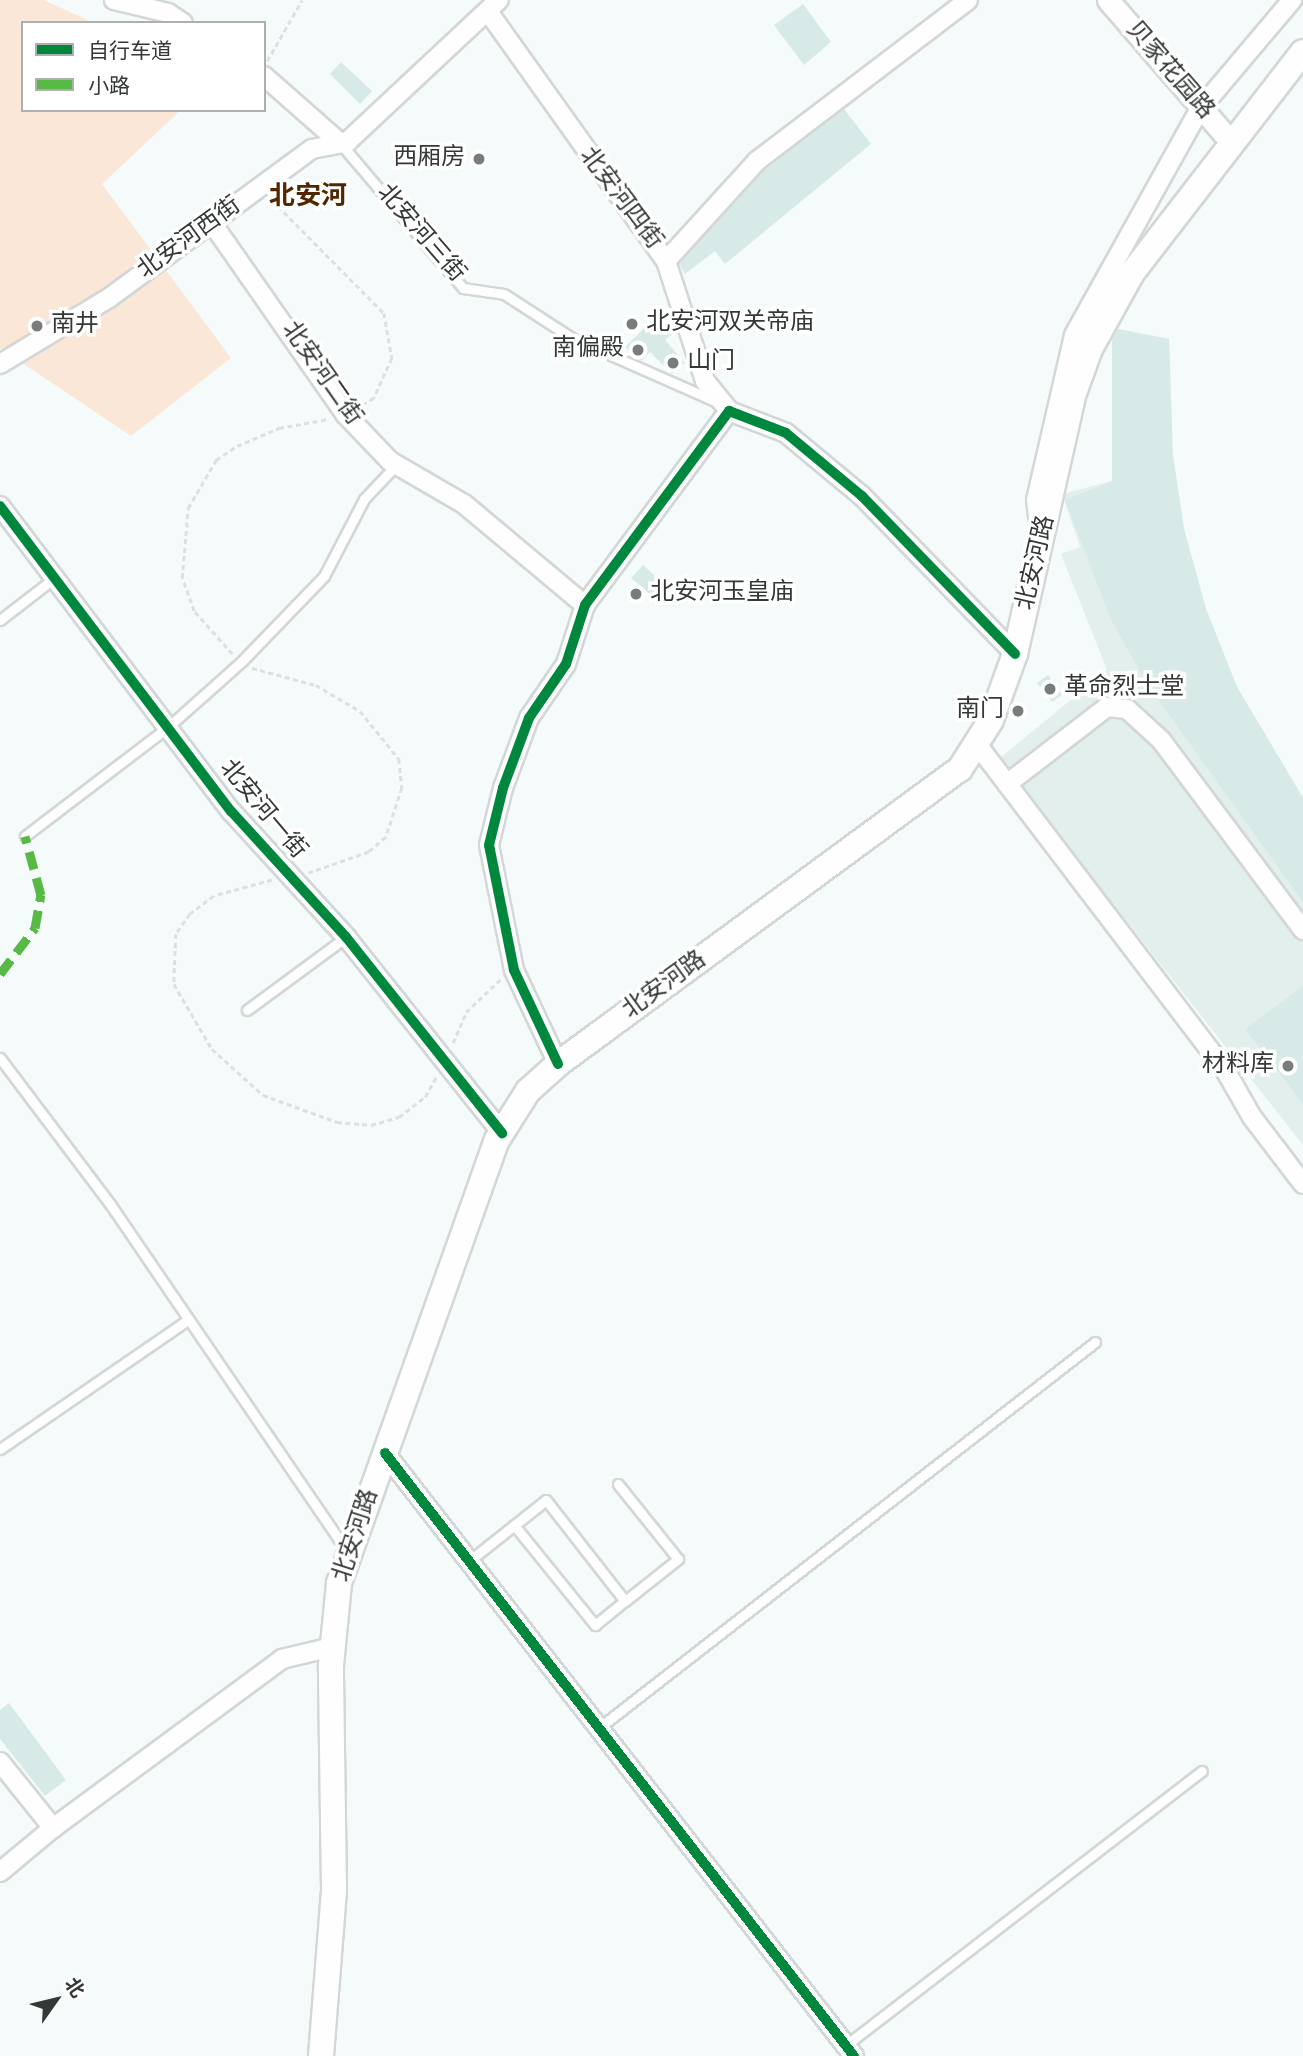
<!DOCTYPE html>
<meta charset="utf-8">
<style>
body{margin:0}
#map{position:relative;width:1303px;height:2056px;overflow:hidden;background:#f5fbfa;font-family:Overpass,"Noto Sans SC",sans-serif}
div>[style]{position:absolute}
.built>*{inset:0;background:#e3efed}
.green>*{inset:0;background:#fae7d7}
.building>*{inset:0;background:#d8eae8}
.path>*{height:2.5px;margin-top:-1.25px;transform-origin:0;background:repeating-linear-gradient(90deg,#dee0e0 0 5px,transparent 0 8.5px)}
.roads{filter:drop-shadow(2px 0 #d3d7d6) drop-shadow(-2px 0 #d3d7d6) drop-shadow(0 2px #d3d7d6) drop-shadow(0 -2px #d3d7d6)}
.service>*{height:9px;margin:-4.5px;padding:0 4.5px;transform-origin:4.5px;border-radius:4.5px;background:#fefefe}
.minor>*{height:18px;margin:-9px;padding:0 9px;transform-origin:9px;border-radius:9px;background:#fefefe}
.tertiary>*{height:21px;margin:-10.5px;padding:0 10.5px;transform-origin:10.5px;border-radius:10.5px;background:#fefefe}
.secondary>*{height:24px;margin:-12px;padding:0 12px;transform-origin:12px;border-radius:12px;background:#fefefe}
.quiet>*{height:9px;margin-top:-4.5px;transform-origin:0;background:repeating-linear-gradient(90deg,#58b947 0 18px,transparent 0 27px)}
.cycleway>*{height:10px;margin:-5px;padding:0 5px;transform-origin:5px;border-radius:5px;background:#00873e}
.dots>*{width:19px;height:19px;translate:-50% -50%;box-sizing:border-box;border:4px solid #fff;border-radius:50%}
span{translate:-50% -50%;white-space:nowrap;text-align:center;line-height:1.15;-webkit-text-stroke:7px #fff;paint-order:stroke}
.street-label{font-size:24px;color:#343837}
.poi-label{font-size:24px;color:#343837}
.right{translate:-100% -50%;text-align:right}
.left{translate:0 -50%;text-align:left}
.neighbourhood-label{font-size:26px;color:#512700;font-weight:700}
.legend{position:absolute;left:21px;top:21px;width:245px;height:91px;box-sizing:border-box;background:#fff;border:2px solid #aeafaf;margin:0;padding:9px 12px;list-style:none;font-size:21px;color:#343837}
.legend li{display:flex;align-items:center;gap:14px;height:35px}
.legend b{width:35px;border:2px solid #aeafaf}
.north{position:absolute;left:21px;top:1965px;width:70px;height:70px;-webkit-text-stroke:5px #fff;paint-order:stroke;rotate:56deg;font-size:19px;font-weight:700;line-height:28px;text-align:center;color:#343837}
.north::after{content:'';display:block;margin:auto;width:24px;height:32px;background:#343837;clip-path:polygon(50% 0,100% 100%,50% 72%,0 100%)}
</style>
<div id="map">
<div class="built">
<div style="clip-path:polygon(1112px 328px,1169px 339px,1173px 456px,1184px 529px,1206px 609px,1237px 687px,1303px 798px,1303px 1145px,999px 759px,1107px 670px,1061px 554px,1080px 547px,1062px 494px,1112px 481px)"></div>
</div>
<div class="green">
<div style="clip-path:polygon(0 0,44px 0,94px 23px,23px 23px,23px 110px,181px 110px,102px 184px,231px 358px,131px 436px,0 348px)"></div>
</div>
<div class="building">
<div style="clip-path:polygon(803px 4px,831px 42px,804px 65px,774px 25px)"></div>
<div style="clip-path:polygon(341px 62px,372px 91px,360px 104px,330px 74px)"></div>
<div style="clip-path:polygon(844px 109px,871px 144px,725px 264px,715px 251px,685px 274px,679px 264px,765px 169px)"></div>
<div style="clip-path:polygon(658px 315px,674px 333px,665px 340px,685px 363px,672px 374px,650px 352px,641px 361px,625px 347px)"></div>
<div style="clip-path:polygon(1118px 329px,1169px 339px,1173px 456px,1184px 529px,1206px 609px,1237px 687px,1303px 798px,1303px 902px,1147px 684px,1111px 620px,1065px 500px,1112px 481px,1112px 341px)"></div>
<div style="clip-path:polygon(643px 565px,663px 583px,652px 596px,631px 578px)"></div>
<div style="clip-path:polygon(1048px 675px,1062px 695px,1052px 702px,1037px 683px)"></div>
<div style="clip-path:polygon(1303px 986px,1303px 1104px,1245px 1029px)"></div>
<div style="clip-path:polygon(9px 1703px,66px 1780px,45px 1796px,0 1739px,0 1710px)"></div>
</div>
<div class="path">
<div style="left:267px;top:61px;width:70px;rotate:-60.2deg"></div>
<div style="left:272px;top:200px;width:159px;rotate:45.3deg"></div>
<div style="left:384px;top:313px;width:46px;rotate:79.9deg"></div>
<div style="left:392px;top:358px;width:44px;rotate:114.2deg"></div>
<div style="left:374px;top:398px;width:17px;rotate:147deg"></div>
<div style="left:232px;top:654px;width:57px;rotate:-131.5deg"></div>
<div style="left:194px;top:611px;width:35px;rotate:-110deg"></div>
<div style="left:182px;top:578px;width:70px;rotate:-85.1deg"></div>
<div style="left:188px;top:508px;width:56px;rotate:-59.7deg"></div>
<div style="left:216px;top:460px;width:25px;rotate:-34deg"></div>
<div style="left:237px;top:446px;width:46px;rotate:-23.2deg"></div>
<div style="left:279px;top:428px;width:50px;rotate:-10.4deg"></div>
<div style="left:252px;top:668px;width:66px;rotate:14.9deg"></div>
<div style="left:316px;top:685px;width:51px;rotate:30.6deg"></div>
<div style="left:360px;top:711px;width:62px;rotate:50.9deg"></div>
<div style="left:399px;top:759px;width:29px;rotate:84deg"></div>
<div style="left:402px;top:788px;width:52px;rotate:108.1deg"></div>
<div style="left:386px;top:837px;width:23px;rotate:139deg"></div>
<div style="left:369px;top:852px;width:64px;rotate:160.7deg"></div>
<div style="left:272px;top:880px;width:60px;rotate:164.6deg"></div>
<div style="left:214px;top:896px;width:30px;rotate:143deg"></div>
<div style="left:190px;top:914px;width:24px;rotate:125deg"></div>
<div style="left:176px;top:934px;width:50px;rotate:92.3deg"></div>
<div style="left:174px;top:984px;width:75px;rotate:59.7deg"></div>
<div style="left:212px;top:1049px;width:69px;rotate:42deg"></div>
<div style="left:263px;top:1095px;width:79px;rotate:20deg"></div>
<div style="left:337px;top:1122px;width:34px;rotate:5deg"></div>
<div style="left:371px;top:1125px;width:29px;rotate:-16deg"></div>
<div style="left:399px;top:1117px;width:33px;rotate:-38deg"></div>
<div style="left:425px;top:1097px;width:23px;rotate:-61deg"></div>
<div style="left:453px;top:1043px;width:34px;rotate:-67deg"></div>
<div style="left:466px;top:1012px;width:47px;rotate:-43.3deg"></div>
</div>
<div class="roads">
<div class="service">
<div style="left:340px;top:143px;width:190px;rotate:49.7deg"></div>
<div style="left:463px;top:288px;width:41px;rotate:8.3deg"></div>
<div style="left:504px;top:294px;width:81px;rotate:32.9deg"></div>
<div style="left:572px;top:338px;width:156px;rotate:23.8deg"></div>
<div style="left:0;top:620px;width:67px;rotate:-37.7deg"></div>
<div style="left:25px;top:836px;width:180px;rotate:-37.3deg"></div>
<div style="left:168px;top:727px;width:99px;rotate:-41.7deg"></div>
<div style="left:242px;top:661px;width:118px;rotate:-46deg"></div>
<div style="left:324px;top:576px;width:87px;rotate:-62.5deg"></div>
<div style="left:364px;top:499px;width:47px;rotate:-46.7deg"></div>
<div style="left:247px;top:1010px;width:123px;rotate:-36.4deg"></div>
<div style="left:0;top:1058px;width:183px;rotate:53deg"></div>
<div style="left:110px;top:1204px;width:421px;rotate:55.7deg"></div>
<div style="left:0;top:1449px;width:228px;rotate:-34.5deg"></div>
<div style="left:514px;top:1525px;width:129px;rotate:51deg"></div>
<div style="left:595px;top:1625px;width:38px;rotate:-39deg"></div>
<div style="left:469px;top:1561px;width:98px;rotate:-38.4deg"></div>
<div style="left:546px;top:1500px;width:128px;rotate:52deg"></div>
<div style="left:625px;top:1601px;width:68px;rotate:-38.4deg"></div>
<div style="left:678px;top:1559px;width:96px;rotate:-128.7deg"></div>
<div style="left:600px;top:1727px;width:627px;rotate:-37.87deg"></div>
<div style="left:846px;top:2045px;width:449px;rotate:-37.6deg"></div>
</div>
<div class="minor">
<div style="left:114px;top:0;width:56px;rotate:13.5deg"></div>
<div style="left:168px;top:13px;width:18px;rotate:34deg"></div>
<div style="left:489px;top:13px;width:305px;rotate:54.5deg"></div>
<div style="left:666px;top:261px;width:126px;rotate:72deg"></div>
<div style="left:705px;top:381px;width:38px;rotate:51deg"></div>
<div style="left:264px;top:76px;width:100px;rotate:41.3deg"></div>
<div style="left:212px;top:223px;width:233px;rotate:55.1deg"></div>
<div style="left:345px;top:414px;width:65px;rotate:46.2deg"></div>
<div style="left:390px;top:461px;width:86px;rotate:30.2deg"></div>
<div style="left:464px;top:504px;width:158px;rotate:39.9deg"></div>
<div style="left:666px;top:261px;width:135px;rotate:-47.7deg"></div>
<div style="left:757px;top:161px;width:265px;rotate:-37.3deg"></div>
<div style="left:0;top:364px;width:127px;rotate:-31.2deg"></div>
<div style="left:109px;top:298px;width:252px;rotate:-36.3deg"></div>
<div style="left:312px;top:149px;width:36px;rotate:-11deg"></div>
<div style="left:347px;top:142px;width:208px;rotate:-43.1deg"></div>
<div style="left:0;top:506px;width:383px;rotate:52.9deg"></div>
<div style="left:231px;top:811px;width:171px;rotate:47.6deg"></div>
<div style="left:346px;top:937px;width:251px;rotate:51.5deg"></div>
<div style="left:1039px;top:527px;width:27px;rotate:-96deg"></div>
<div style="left:1036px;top:500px;width:169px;rotate:-77deg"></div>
<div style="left:1074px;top:335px;width:259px;rotate:-60.9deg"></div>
<div style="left:1200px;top:109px;width:143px;rotate:-49.8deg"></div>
<div style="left:976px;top:743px;width:409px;rotate:52.7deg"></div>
<div style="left:1224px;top:1068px;width:56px;rotate:60.3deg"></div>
<div style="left:1252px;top:1117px;width:84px;rotate:52.7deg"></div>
<div style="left:1007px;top:784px;width:126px;rotate:-37.6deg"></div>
<div style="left:1107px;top:707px;width:20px;rotate:6deg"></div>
<div style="left:1127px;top:709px;width:46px;rotate:42.4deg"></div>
<div style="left:1161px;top:740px;width:237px;rotate:53.2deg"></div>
<div style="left:558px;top:1064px;width:104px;rotate:-115.1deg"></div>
<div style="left:514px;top:970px;width:127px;rotate:-101.3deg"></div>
<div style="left:489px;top:845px;width:59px;rotate:-76.2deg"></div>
<div style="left:503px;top:788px;width:75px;rotate:-69.6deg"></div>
<div style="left:529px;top:718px;width:65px;rotate:-55.6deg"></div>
<div style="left:566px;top:664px;width:62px;rotate:-72.1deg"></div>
<div style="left:585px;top:605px;width:242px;rotate:-53.4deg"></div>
<div style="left:729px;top:411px;width:61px;rotate:21.1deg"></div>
<div style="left:786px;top:433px;width:99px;rotate:39.7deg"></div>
<div style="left:862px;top:496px;width:220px;rotate:45.9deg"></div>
<div style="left:385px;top:1453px;width:764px;rotate:52.13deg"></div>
<div style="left:0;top:1762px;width:85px;rotate:51.2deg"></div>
<div style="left:53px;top:1828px;width:285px;rotate:-36.4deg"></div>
<div style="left:282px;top:1659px;width:51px;rotate:-13.5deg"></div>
<div style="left:0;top:1872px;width:69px;rotate:-39.7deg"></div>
</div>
<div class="tertiary">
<div style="left:1108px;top:0;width:186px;rotate:49.1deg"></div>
</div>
<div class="secondary">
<div style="left:321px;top:2056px;width:167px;rotate:-85.5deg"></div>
<div style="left:334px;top:1890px;width:225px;rotate:-90.8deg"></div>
<div style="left:331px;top:1665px;width:82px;rotate:-84.4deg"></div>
<div style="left:339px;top:1583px;width:470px;rotate:-70.4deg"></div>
<div style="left:497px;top:1140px;width:58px;rotate:-57.7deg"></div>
<div style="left:528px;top:1091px;width:40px;rotate:-42deg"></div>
<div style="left:558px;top:1064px;width:499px;rotate:-36.3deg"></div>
<div style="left:960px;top:769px;width:58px;rotate:-57.7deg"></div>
<div style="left:991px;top:720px;width:70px;rotate:-70deg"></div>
<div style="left:1015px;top:654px;width:264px;rotate:-77.3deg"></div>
<div style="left:1073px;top:396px;width:50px;rotate:-70.1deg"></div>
<div style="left:1090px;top:349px;width:87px;rotate:-61.1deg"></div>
<div style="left:1132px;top:273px;width:279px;rotate:-52.3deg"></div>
</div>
</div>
<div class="quiet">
<div style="left:0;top:974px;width:58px;rotate:-52.7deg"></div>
<div style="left:35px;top:928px;width:34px;rotate:-80deg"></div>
<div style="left:41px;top:895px;width:61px;rotate:-105.2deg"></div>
</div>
<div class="cycleway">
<div style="left:0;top:506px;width:383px;rotate:52.9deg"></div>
<div style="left:231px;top:811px;width:171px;rotate:47.6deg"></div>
<div style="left:346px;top:937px;width:251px;rotate:51.5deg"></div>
<div style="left:558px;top:1064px;width:104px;rotate:-115.1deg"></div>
<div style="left:514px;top:970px;width:127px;rotate:-101.3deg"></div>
<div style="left:489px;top:845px;width:59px;rotate:-76.2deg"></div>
<div style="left:503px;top:788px;width:75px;rotate:-69.6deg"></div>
<div style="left:529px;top:718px;width:65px;rotate:-55.6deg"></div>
<div style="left:566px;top:664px;width:62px;rotate:-72.1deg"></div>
<div style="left:585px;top:605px;width:242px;rotate:-53.4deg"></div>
<div style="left:729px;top:411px;width:61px;rotate:21.1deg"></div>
<div style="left:786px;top:433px;width:99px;rotate:39.7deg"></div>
<div style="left:862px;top:496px;width:220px;rotate:45.9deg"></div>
<div style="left:385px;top:1453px;width:764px;rotate:52.13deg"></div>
</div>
<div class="dots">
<div style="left:479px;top:159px;background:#787c7b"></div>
<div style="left:632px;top:324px;background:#787c7b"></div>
<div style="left:37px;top:326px;background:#787c7b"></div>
<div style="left:638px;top:350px;background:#787c7b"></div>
<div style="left:673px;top:363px;background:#787c7b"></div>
<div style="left:636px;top:594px;background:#787c7b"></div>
<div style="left:1050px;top:689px;background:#787c7b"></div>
<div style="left:1018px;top:711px;background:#787c7b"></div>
<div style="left:1288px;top:1066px;background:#787c7b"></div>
</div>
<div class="street-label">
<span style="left:1169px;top:71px;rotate:49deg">贝家花园路</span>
<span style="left:620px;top:199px;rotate:53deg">北安河四街</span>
<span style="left:420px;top:234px;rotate:49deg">北安河三街</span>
<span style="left:190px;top:239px;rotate:-36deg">北安河西街</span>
<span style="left:321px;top:374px;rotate:55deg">北安河二街</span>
<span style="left:1037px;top:563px;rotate:-77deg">北安河路</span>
<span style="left:262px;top:810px;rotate:50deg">北安河一街</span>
<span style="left:665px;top:986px;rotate:-36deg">北安河路</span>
<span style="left:357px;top:1536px;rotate:-72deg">北安河路</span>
</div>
<div class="poi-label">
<span class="right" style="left:465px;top:159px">西厢房</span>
<span class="left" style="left:646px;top:324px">北安河双关帝庙</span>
<span class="left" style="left:51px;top:326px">南井</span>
<span class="right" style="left:624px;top:350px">南偏殿</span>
<span class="left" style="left:687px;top:363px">山门</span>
<span class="left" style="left:650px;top:594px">北安河玉皇庙</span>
<span class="left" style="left:1064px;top:689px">革命烈士堂</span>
<span class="right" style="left:1004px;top:711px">南门</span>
<span class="right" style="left:1274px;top:1066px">材料库</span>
</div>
<div class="neighbourhood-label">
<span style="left:308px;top:198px">北安河</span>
</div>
<ul class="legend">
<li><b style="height:9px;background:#00873e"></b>自行车道</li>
<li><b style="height:9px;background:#58b947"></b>小路</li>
</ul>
<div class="north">北</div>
</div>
